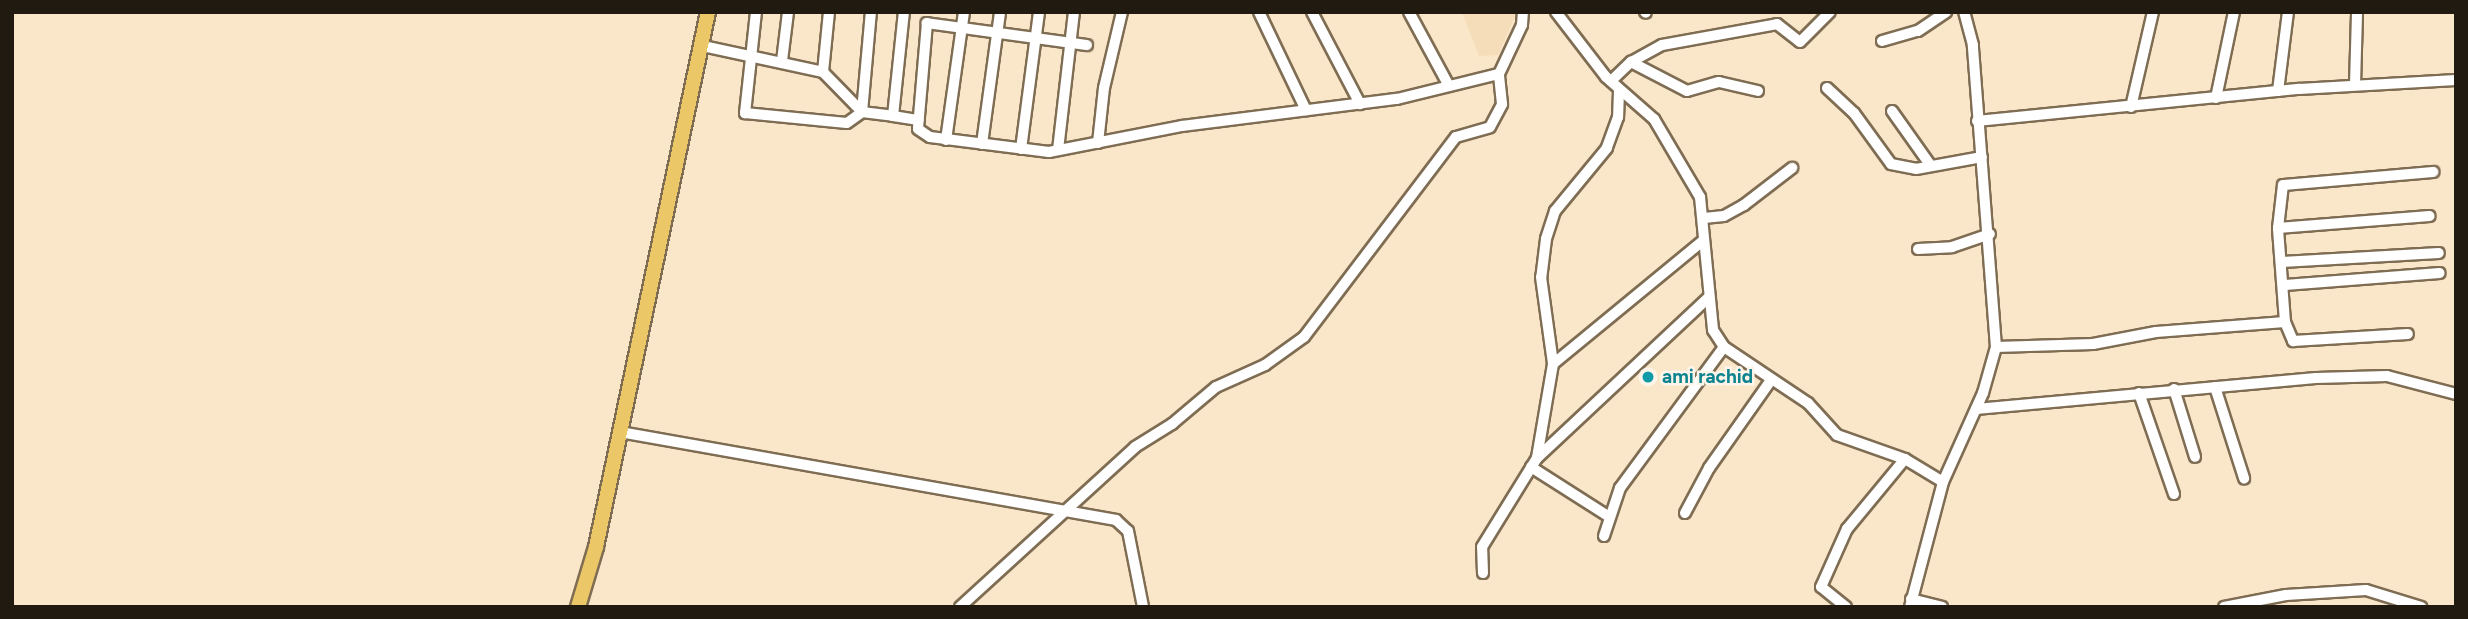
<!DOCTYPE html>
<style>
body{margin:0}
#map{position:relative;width:2468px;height:619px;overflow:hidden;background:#fae6c9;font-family:Figtree,sans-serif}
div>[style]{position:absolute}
.built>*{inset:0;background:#f6ddb9}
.roads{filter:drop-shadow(2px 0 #7f6d53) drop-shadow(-2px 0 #7f6d53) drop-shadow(0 2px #7f6d53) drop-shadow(0 -2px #7f6d53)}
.minor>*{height:10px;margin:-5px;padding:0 5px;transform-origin:5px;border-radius:5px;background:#fff}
.major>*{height:14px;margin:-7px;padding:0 7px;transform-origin:7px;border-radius:7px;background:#ebc768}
.dots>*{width:19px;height:19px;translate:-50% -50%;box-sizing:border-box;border:4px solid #fdf5e9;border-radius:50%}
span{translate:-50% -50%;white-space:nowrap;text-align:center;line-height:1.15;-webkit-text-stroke:5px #fdf5e9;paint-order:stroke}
.culture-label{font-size:19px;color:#0d838f;font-weight:700}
.left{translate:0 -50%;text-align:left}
.frame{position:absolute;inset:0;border:14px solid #211a10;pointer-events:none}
</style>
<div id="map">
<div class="built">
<div style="clip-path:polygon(1462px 12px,1517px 12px,1498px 55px,1479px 56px)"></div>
</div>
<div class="roads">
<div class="minor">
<div style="left:756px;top:12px;width:102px;rotate:96.2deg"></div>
<div style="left:745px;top:113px;width:102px;rotate:5.6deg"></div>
<div style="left:847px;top:123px;width:19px;rotate:-36deg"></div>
<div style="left:862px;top:112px;width:31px;rotate:7deg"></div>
<div style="left:893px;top:116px;width:105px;rotate:-84deg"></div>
<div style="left:1259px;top:12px;width:109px;rotate:64.4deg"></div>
<div style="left:1312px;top:12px;width:104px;rotate:62.4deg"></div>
<div style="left:1409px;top:12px;width:84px;rotate:61.6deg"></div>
<div style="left:1556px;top:12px;width:82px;rotate:52.4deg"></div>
<div style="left:1606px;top:77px;width:64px;rotate:41.2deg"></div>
<div style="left:1654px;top:119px;width:91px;rotate:59.5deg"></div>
<div style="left:1700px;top:197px;width:134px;rotate:84.4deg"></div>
<div style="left:1713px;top:330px;width:20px;rotate:57deg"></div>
<div style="left:1724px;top:347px;width:101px;rotate:33.7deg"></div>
<div style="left:1808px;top:403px;width:43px;rotate:47.8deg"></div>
<div style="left:1837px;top:435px;width:72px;rotate:19.4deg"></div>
<div style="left:1905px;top:459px;width:44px;rotate:31.2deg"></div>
<div style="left:1645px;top:12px;width:1px;rotate:45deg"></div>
<div style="left:1882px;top:41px;width:37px;rotate:-16deg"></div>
<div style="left:1918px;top:31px;width:34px;rotate:-34deg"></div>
<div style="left:1087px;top:45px;width:162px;rotate:-172.2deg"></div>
<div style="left:927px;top:23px;width:106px;rotate:94.9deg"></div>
<div style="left:918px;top:129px;width:14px;rotate:34deg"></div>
<div style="left:930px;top:137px;width:120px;rotate:7.2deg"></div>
<div style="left:1049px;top:152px;width:136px;rotate:-11.1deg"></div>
<div style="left:1182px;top:126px;width:217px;rotate:-7.2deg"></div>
<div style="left:1397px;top:99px;width:105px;rotate:-13.8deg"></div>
<div style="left:703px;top:46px;width:123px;rotate:12.2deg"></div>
<div style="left:823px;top:72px;width:56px;rotate:45.7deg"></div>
<div style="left:782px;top:61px;width:49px;rotate:-83deg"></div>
<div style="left:1631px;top:62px;width:63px;rotate:27.4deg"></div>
<div style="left:1687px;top:91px;width:33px;rotate:-16deg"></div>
<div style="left:1719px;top:82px;width:40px;rotate:13deg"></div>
<div style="left:823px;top:72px;width:60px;rotate:-84.3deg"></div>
<div style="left:1611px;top:81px;width:28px;rotate:-44deg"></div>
<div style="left:1631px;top:62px;width:35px;rotate:-29deg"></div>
<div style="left:1662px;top:45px;width:117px;rotate:-10.3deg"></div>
<div style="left:1777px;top:24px;width:29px;rotate:38deg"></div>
<div style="left:1800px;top:42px;width:42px;rotate:-45deg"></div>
<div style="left:2355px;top:85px;width:73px;rotate:-88.4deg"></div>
<div style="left:1827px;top:88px;width:37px;rotate:43deg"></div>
<div style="left:1854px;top:113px;width:63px;rotate:54deg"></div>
<div style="left:1891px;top:164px;width:25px;rotate:11deg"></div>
<div style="left:1916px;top:169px;width:67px;rotate:-10.3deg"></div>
<div style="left:1619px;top:91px;width:26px;rotate:92deg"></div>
<div style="left:1618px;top:117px;width:33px;rotate:110deg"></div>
<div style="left:1607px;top:148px;width:82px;rotate:129.5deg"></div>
<div style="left:1555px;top:211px;width:29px;rotate:108deg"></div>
<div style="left:1546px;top:239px;width:38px;rotate:97deg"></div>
<div style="left:1541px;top:277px;width:88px;rotate:82.1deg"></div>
<div style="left:1553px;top:364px;width:95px;rotate:99.7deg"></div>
<div style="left:1537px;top:458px;width:236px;rotate:-43.1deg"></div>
<div style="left:2278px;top:91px;width:80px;rotate:-82.8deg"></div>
<div style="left:2216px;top:98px;width:88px;rotate:-78.2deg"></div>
<div style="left:2131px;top:107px;width:98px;rotate:-77deg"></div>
<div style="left:1892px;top:111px;width:67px;rotate:54.7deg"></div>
<div style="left:862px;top:112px;width:100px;rotate:-84.9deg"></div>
<div style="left:893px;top:116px;width:26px;rotate:9deg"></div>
<div style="left:1977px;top:121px;width:324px;rotate:-5.7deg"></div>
<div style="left:2299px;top:89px;width:157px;rotate:-3.3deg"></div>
<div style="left:946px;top:140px;width:129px;rotate:-82deg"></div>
<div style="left:1098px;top:143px;width:55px;rotate:-83.8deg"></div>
<div style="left:1104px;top:88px;width:78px;rotate:-76.7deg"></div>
<div style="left:982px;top:144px;width:133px;rotate:-82.2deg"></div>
<div style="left:1021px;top:149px;width:138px;rotate:-82.5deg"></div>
<div style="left:1058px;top:150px;width:139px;rotate:-83.4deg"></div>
<div style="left:1704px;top:218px;width:20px;rotate:-6deg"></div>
<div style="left:1724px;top:216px;width:23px;rotate:-29deg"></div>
<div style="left:1744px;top:205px;width:61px;rotate:-37.6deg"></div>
<div style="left:2278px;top:228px;width:152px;rotate:-4.5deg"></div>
<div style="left:1918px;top:249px;width:34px;rotate:-3deg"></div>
<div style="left:1952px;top:247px;width:40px;rotate:-18.9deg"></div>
<div style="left:2282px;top:262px;width:157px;rotate:-3.3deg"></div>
<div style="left:2285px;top:285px;width:155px;rotate:-4.4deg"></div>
<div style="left:2285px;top:322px;width:21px;rotate:67deg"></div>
<div style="left:2293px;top:341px;width:115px;rotate:-3.5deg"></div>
<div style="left:1996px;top:347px;width:97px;rotate:-1.8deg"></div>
<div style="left:2093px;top:344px;width:64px;rotate:-10.8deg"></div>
<div style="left:2156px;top:332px;width:129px;rotate:-4.4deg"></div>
<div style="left:2285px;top:322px;width:94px;rotate:-94.3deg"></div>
<div style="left:2278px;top:228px;width:43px;rotate:-83.4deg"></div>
<div style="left:2283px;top:185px;width:151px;rotate:-5deg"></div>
<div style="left:1553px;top:364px;width:195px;rotate:-39.4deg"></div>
<div style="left:2215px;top:387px;width:96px;rotate:72.3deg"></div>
<div style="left:2174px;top:389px;width:71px;rotate:72.8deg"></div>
<div style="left:2139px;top:393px;width:107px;rotate:70.9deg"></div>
<div style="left:1976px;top:409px;width:341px;rotate:-5.2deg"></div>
<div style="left:2316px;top:378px;width:71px;rotate:-1.6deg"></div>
<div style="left:2387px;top:376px;width:71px;rotate:14.6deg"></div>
<div style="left:620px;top:432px;width:504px;rotate:10.06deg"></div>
<div style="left:1116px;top:520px;width:16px;rotate:43deg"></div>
<div style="left:1128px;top:531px;width:77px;rotate:78.8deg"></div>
<div style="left:1531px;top:467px;width:91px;rotate:32.5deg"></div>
<div style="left:1685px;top:513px;width:51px;rotate:-61.9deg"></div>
<div style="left:1709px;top:468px;width:108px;rotate:-54.8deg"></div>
<div style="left:1604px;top:536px;width:51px;rotate:-71.6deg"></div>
<div style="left:1620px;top:488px;width:175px;rotate:-53.6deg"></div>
<div style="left:1483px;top:573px;width:26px;rotate:-92deg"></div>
<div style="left:1482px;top:547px;width:105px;rotate:-58.3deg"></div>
<div style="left:1911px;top:599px;width:32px;rotate:14deg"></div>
<div style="left:960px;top:607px;width:237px;rotate:-42.4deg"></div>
<div style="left:1135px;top:447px;width:44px;rotate:-31.9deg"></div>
<div style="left:1172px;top:424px;width:57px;rotate:-40.1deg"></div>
<div style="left:1216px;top:387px;width:54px;rotate:-24.2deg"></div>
<div style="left:1265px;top:365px;width:48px;rotate:-35.7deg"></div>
<div style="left:1304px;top:337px;width:251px;rotate:-52.8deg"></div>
<div style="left:1456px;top:137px;width:35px;rotate:-16deg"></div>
<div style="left:1490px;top:127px;width:26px;rotate:-62deg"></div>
<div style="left:1502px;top:104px;width:30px;rotate:-96deg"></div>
<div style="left:1499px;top:74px;width:54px;rotate:-64.9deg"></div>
<div style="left:1522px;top:25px;width:13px;rotate:-86deg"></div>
<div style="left:1846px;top:607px;width:32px;rotate:-141deg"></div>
<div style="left:1821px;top:587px;width:64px;rotate:-65.9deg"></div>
<div style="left:1847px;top:529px;width:91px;rotate:-50.4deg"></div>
<div style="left:1910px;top:607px;width:129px;rotate:-75.2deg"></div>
<div style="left:1943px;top:482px;width:98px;rotate:-65.8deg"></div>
<div style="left:1983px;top:393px;width:48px;rotate:-74.2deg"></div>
<div style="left:1996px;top:347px;width:303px;rotate:-94.4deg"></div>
<div style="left:1973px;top:45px;width:34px;rotate:-105deg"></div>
<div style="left:2224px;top:607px;width:63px;rotate:-11deg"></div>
<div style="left:2286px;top:595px;width:80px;rotate:-3.6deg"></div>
<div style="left:2366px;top:590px;width:58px;rotate:17.2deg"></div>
</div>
<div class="major">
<div style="left:578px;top:607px;width:63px;rotate:-73.3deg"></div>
<div style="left:596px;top:547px;width:547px;rotate:-78.18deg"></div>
</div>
</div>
<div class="dots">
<div style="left:1648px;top:377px;background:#0f9aa8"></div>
</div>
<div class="culture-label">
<span class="left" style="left:1662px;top:377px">ami rachid</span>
</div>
<div class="frame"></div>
</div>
